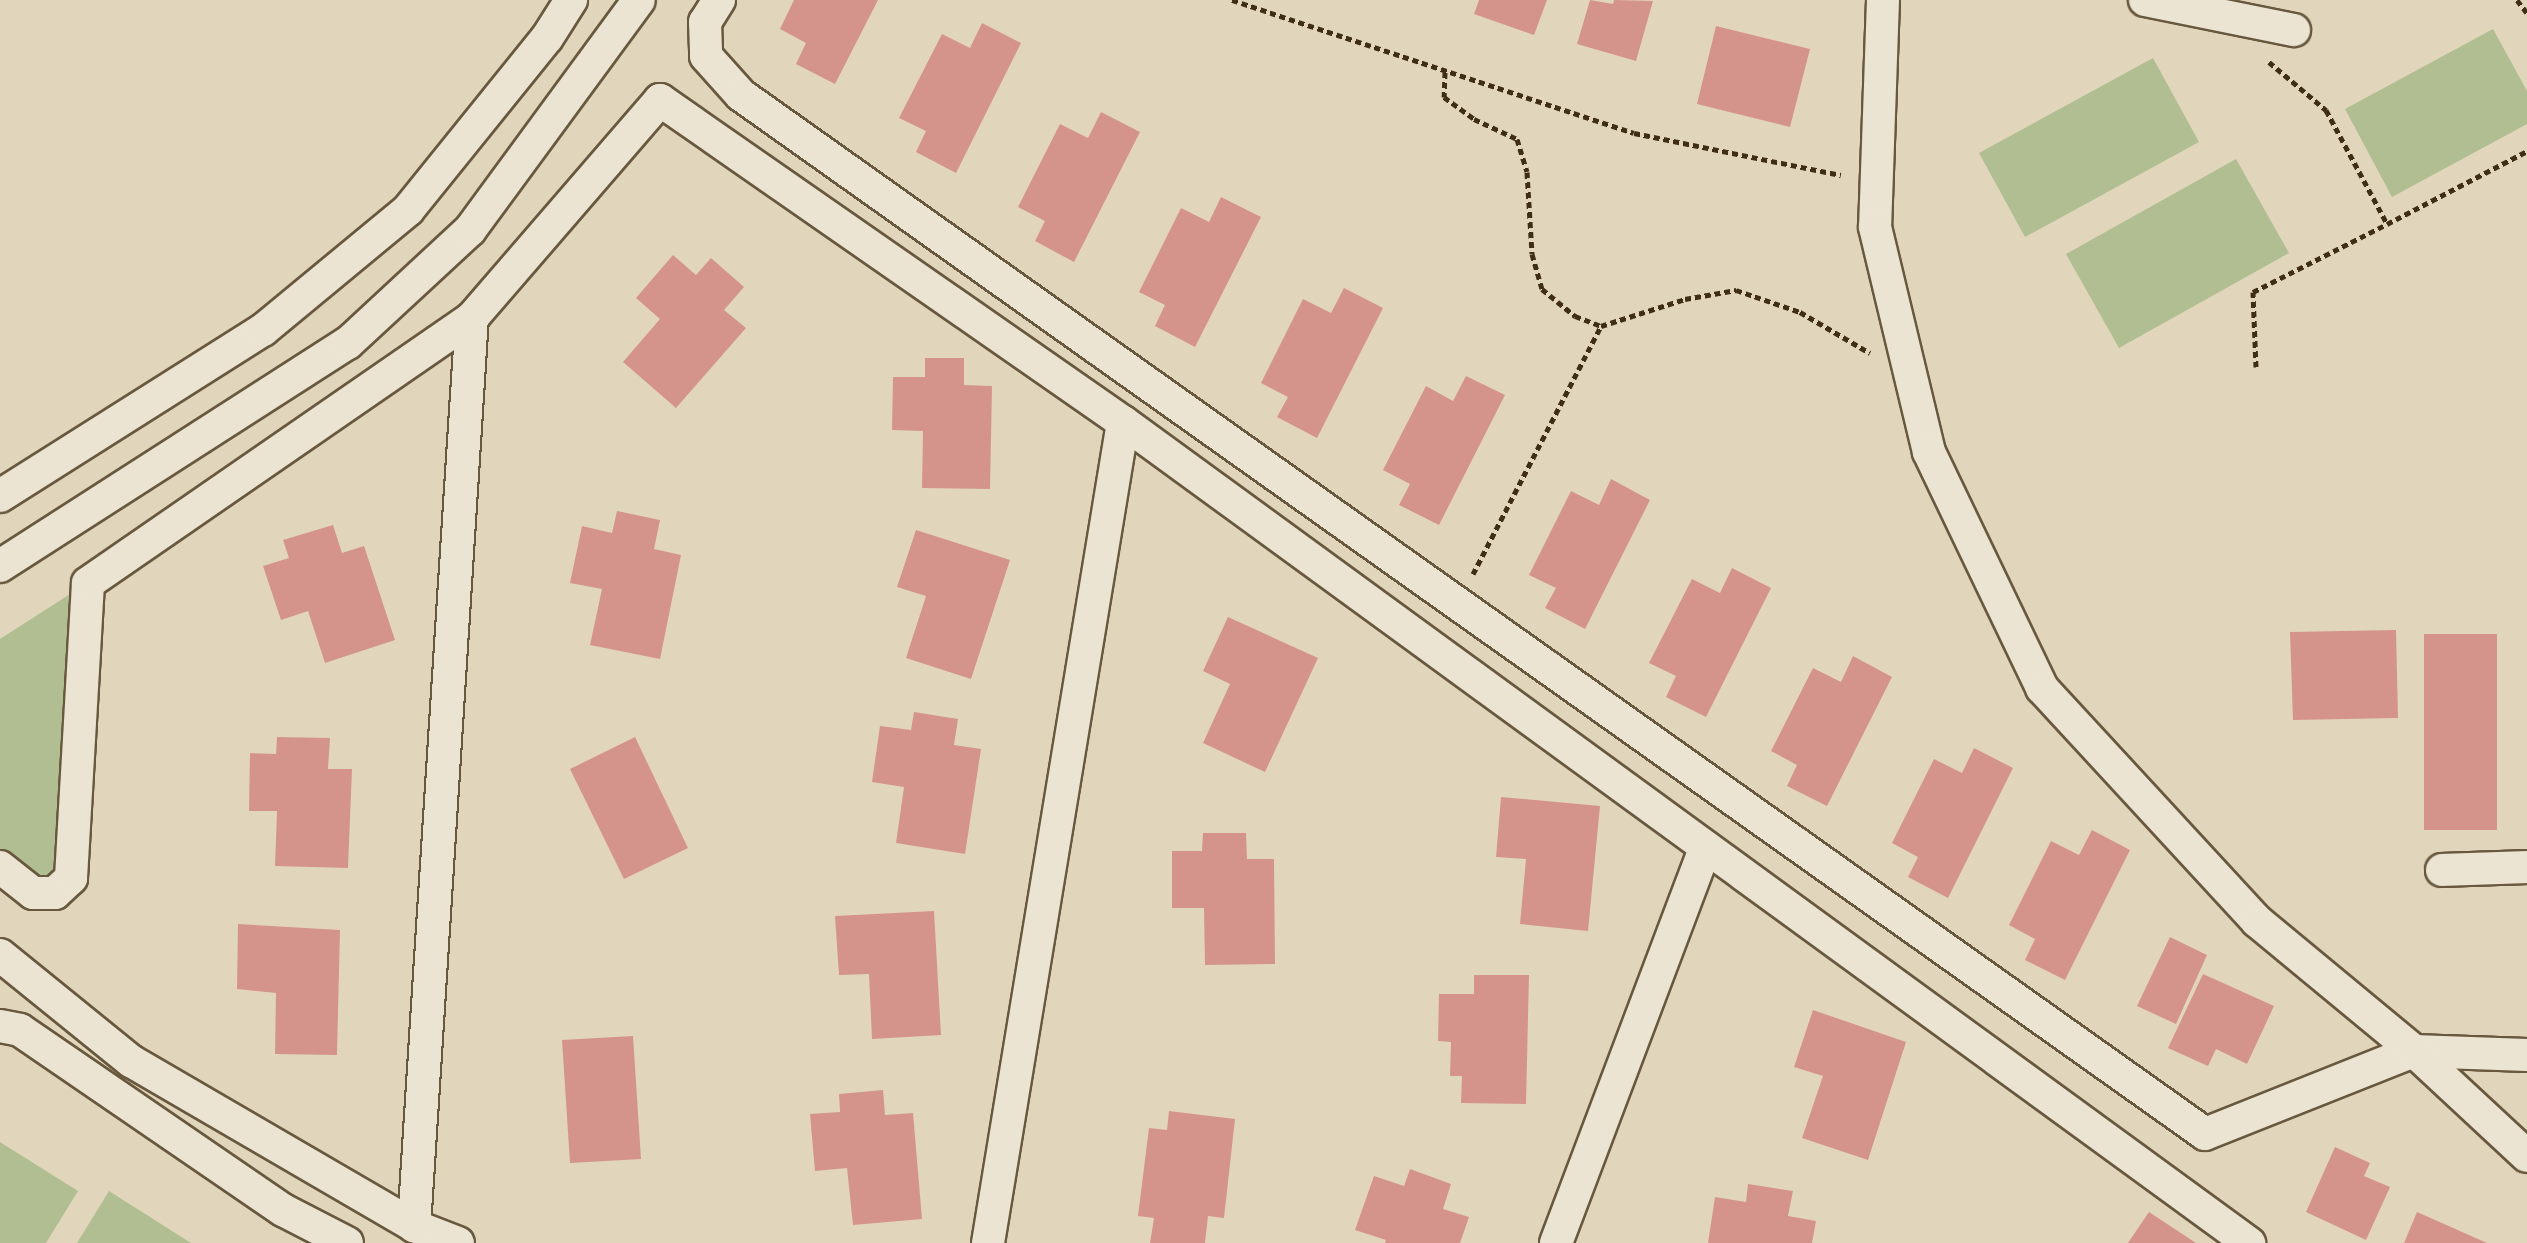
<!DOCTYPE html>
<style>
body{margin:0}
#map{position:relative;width:2527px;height:1243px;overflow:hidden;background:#e1d6bb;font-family:"Gentium Book Plus",serif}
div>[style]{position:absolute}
.green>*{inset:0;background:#b0be92}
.building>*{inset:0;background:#d5948b}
.path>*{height:5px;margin-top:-2.5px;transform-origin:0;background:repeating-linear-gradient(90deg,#3f2e15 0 6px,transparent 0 10px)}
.roads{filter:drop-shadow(2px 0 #68583e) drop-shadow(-2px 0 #68583e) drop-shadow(0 2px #68583e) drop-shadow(0 -2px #68583e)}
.minor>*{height:32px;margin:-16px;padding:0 16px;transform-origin:16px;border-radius:16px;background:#ece4d3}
span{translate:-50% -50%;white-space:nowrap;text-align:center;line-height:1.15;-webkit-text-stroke:6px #ece4d3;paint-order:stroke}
</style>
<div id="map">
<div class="green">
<div style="clip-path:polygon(2493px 29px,2527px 91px,2527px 124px,2392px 197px,2345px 109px)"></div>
<div style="clip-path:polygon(2153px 58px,2199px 142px,2025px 237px,1979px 153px)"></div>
<div style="clip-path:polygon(2236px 159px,2289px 253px,2119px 348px,2066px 254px)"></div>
<div style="clip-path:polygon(81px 587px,63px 861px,50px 886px,0 855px,0 639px)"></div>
<div style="clip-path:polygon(0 1142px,78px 1191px,46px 1243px,0 1243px)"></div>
<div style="clip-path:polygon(109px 1191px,191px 1243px,77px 1243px)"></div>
</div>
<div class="building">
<div style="clip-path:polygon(794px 0,878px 0,835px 84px,796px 64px,806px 43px,780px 29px)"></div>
<div style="clip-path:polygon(1479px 0,1547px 0,1534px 35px,1474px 14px)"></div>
<div style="clip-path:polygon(1590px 0,1613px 4px,1614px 0,1653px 1px,1636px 61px,1577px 44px)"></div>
<div style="clip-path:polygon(982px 23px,1021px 43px,956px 173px,916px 152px,926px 131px,899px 118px,942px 34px,970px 48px)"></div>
<div style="clip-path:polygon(1716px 26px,1810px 49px,1790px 127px,1697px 104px)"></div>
<div style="clip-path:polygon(1101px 112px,1140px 132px,1074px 262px,1035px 241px,1045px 221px,1018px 207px,1060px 124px,1088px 138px)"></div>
<div style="clip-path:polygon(1221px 197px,1261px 217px,1195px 347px,1155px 326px,1165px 305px,1139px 292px,1181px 208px,1209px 222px)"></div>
<div style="clip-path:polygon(673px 255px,696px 275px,711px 258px,744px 287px,724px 310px,746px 328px,676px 408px,623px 362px,660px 319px,636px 298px)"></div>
<div style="clip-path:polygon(1344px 288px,1383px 308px,1317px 438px,1277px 417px,1288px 397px,1261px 383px,1303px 299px,1331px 313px)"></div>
<div style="clip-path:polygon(925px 358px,964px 358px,964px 385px,992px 386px,990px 489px,922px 488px,923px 431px,892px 430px,893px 377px,925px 377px)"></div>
<div style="clip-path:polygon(1466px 376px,1505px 395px,1439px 525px,1399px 505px,1410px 484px,1383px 470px,1426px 386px,1453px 401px)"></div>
<div style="clip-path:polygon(1611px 479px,1650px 500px,1585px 629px,1545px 608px,1556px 588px,1529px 575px,1571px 491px,1599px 505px)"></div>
<div style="clip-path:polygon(617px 511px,660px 520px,654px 549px,681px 555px,660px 659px,590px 645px,602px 589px,570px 583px,582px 526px,612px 533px)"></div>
<div style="clip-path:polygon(333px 525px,342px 553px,364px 546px,395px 640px,325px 663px,308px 611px,281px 620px,263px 566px,289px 558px,283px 540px)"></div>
<div style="clip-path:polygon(916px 530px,1010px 560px,971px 679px,906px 658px,926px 596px,897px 587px)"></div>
<div style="clip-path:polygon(1732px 568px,1771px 588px,1706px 717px,1666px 697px,1676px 676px,1649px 663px,1692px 579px,1720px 593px)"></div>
<div style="clip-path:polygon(1228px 617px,1318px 658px,1265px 772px,1203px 743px,1230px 684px,1203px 671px)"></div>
<div style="clip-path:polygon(2396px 630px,2398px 718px,2293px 720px,2290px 632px)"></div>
<div style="clip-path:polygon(2424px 634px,2497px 634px,2497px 830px,2424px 830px)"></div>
<div style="clip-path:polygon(1853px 656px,1892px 677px,1827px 806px,1787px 786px,1797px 765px,1771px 751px,1813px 668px,1841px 682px)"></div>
<div style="clip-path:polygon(914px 712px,958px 719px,954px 745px,981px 749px,965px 854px,896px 843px,904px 787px,872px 782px,880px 726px,911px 730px)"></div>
<div style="clip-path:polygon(277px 737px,330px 738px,328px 769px,352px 769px,348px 868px,275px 866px,277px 811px,249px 811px,250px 753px,276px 754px)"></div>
<div style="clip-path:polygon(635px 737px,688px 848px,624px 879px,570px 769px)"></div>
<div style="clip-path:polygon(1974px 748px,2013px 768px,1948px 898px,1908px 877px,1918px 857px,1892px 843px,1934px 759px,1962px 773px)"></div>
<div style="clip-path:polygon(1501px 797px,1600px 806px,1588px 931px,1520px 924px,1526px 859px,1496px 857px)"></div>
<div style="clip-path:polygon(2092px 830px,2130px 850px,2065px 980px,2025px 960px,2035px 939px,2009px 925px,2051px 841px,2079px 855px)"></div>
<div style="clip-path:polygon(1203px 833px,1246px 833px,1247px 859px,1274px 859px,1275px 964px,1205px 965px,1204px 908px,1172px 908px,1172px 851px,1202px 851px)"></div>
<div style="clip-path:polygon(934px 911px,941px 1035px,872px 1039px,869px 974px,839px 975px,835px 916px)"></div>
<div style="clip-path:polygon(238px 924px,340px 930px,337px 1055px,275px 1054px,276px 993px,237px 989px)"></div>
<div style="clip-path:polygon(2170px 937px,2207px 955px,2176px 1024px,2137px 1006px)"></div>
<div style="clip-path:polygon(2203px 974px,2274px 1006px,2247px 1064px,2216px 1049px,2208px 1066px,2168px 1048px)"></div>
<div style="clip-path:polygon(1474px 975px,1529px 975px,1526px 1104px,1461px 1103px,1462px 1076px,1450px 1076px,1451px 1042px,1438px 1041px,1439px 994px,1474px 994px)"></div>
<div style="clip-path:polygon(1813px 1010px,1906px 1042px,1868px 1160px,1802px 1138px,1823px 1076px,1794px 1067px)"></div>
<div style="clip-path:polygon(633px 1036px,641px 1159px,570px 1163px,562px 1040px)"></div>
<div style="clip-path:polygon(883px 1090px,885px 1115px,913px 1113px,922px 1219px,853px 1225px,847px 1168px,815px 1171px,810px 1114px,840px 1112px,839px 1094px)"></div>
<div style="clip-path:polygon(1169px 1111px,1235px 1119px,1224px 1218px,1208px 1216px,1205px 1243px,1150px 1243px,1154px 1218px,1138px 1216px,1149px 1128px,1167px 1130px)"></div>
<div style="clip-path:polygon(2335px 1147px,2370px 1163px,2364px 1176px,2390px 1187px,2366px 1240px,2306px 1212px)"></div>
<div style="clip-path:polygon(1410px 1169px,1451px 1184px,1443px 1209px,1469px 1217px,1460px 1243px,1385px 1243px,1386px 1240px,1355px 1230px,1374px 1176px,1404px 1186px)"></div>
<div style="clip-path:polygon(1748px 1184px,1793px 1191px,1788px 1216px,1816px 1221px,1812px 1243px,1708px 1243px,1715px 1197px,1746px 1202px)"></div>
<div style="clip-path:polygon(2149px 1212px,2196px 1243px,2128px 1243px)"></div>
<div style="clip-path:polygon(2417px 1212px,2487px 1243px,2404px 1243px)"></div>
</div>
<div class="path">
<div style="left:1232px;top:0;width:423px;rotate:18.3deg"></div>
<div style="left:1634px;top:133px;width:211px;rotate:11.5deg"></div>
<div style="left:2517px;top:0;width:16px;rotate:52deg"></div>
<div style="left:2269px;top:62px;width:75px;rotate:40.1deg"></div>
<div style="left:2326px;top:110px;width:129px;rotate:61.8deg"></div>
<div style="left:2387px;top:224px;width:158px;rotate:-27.5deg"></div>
<div style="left:1445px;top:72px;width:25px;rotate:92deg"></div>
<div style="left:1444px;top:97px;width:37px;rotate:36deg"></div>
<div style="left:1474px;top:119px;width:47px;rotate:24.9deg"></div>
<div style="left:1517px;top:139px;width:34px;rotate:73deg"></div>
<div style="left:1527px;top:172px;width:82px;rotate:86.5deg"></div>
<div style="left:1532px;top:254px;width:36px;rotate:74deg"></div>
<div style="left:1542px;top:289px;width:43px;rotate:39.3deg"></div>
<div style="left:1575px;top:316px;width:28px;rotate:21deg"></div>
<div style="left:1601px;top:326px;width:88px;rotate:-17.8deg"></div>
<div style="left:1685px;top:299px;width:52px;rotate:-10deg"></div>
<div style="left:1736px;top:290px;width:68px;rotate:19deg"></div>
<div style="left:1800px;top:312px;width:81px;rotate:30.4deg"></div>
<div style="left:2256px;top:367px;width:75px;rotate:-92.3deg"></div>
<div style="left:2253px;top:292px;width:150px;rotate:-26.9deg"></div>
<div style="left:1473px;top:574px;width:279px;rotate:-62.7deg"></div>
</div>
<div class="roads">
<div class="minor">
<div style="left:719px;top:0;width:26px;rotate:122deg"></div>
<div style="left:705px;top:22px;width:34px;rotate:88deg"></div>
<div style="left:706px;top:56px;width:52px;rotate:48.1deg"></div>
<div style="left:741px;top:95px;width:1795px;rotate:35.36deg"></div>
<div style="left:2205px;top:1134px;width:225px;rotate:-21.7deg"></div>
<div style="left:2414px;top:1051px;width:113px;rotate:2deg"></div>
<div style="left:1883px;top:0;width:227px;rotate:92deg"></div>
<div style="left:1875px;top:227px;width:231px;rotate:76.5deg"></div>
<div style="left:1929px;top:452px;width:262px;rotate:64.4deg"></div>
<div style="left:2042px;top:688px;width:317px;rotate:47.3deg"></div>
<div style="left:2257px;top:921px;width:204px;rotate:39.6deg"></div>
<div style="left:2414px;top:1051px;width:154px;rotate:42.9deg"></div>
<div style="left:2145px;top:0;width:152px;rotate:11.4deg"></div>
<div style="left:0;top:496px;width:311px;rotate:-32.3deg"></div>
<div style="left:263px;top:330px;width:188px;rotate:-39.6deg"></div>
<div style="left:408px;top:210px;width:221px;rotate:-51.1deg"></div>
<div style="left:547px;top:38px;width:45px;rotate:-57.7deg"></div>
<div style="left:0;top:566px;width:413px;rotate:-32.7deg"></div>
<div style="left:348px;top:343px;width:166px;rotate:-42.8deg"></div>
<div style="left:470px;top:230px;width:285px;rotate:-53.7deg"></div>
<div style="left:0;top:867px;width:42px;rotate:38.2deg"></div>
<div style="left:33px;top:893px;width:22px"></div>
<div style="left:55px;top:893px;width:22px;rotate:-43deg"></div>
<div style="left:71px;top:878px;width:295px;rotate:-86.7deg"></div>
<div style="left:88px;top:583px;width:467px;rotate:-34.6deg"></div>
<div style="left:2442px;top:870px;width:85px;rotate:-2deg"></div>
<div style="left:0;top:955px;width:169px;rotate:39deg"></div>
<div style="left:131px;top:1061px;width:328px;rotate:30.2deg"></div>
<div style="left:414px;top:1226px;width:47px;rotate:21.1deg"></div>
<div style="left:0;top:1026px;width:20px;rotate:11deg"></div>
<div style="left:20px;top:1030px;width:319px;rotate:34.4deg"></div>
<div style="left:283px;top:1210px;width:72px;rotate:27.3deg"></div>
<div style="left:414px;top:1226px;width:910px;rotate:-86.35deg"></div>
<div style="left:472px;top:318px;width:288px;rotate:-49.2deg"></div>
<div style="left:660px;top:100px;width:564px;rotate:34.82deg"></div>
<div style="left:1123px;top:422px;width:1394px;rotate:36.1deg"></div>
<div style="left:988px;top:1243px;width:832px;rotate:-80.66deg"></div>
<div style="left:1556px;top:1243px;width:423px;rotate:-69.3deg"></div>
</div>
</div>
</div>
